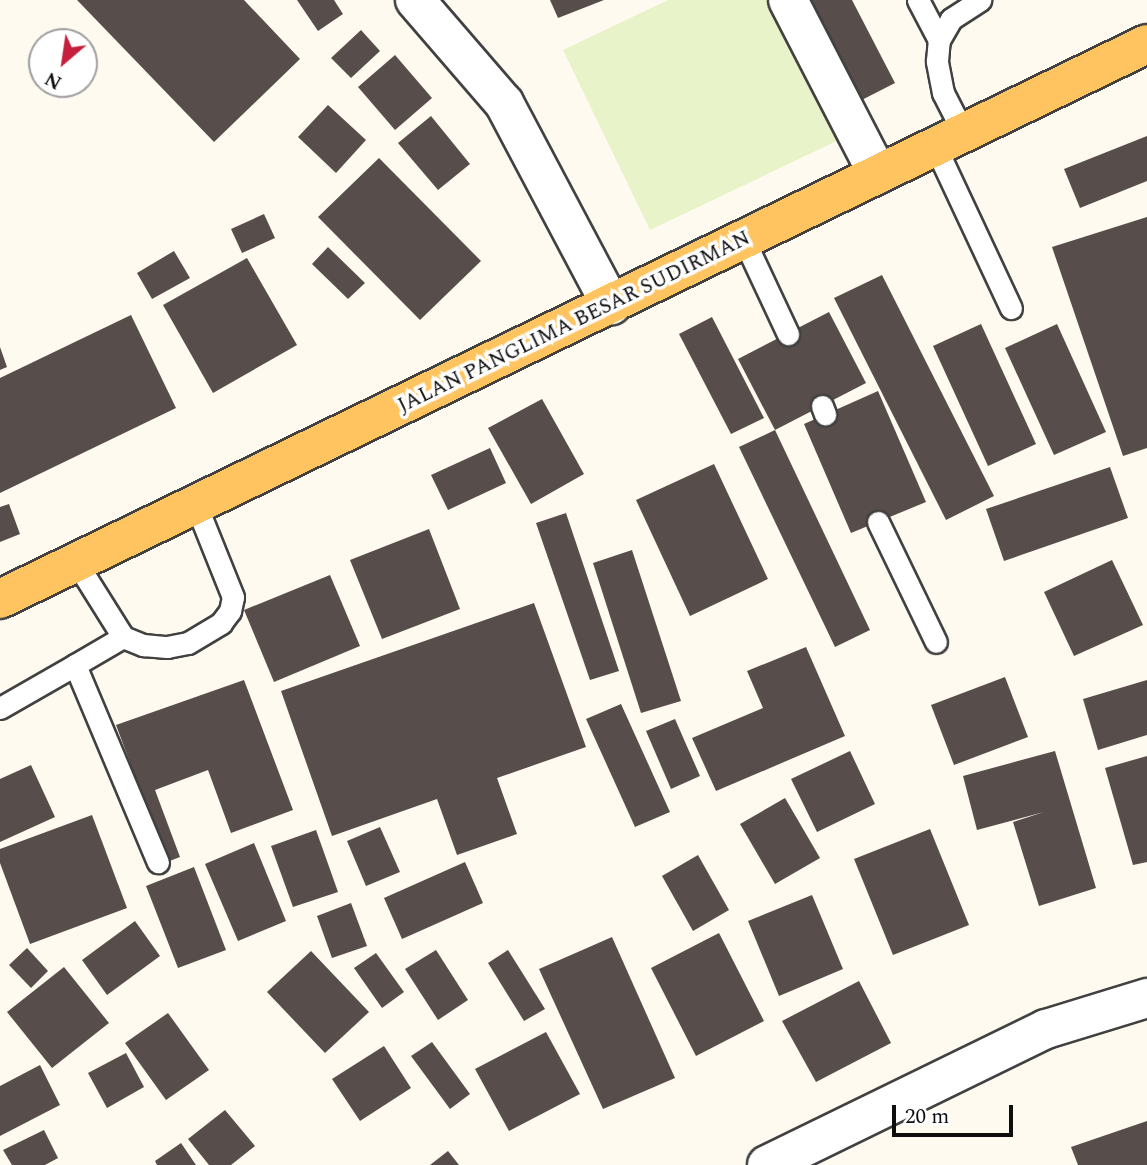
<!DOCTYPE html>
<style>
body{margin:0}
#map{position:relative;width:1147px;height:1165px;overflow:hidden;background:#fffaef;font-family:Spectral,serif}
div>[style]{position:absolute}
.pitch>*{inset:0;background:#e9f3c9}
.building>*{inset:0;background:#574d4a}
.roads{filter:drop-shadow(2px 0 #414141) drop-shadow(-2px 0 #414141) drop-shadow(0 2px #414141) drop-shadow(0 -2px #414141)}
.service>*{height:21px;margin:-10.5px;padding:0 10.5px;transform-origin:10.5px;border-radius:10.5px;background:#fff}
.minor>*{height:38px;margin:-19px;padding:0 19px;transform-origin:19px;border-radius:19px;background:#fff}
.tertiary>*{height:38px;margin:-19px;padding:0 19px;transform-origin:19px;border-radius:19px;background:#fff}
.primary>*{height:38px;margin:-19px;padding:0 19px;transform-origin:19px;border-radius:19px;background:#ffc35f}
span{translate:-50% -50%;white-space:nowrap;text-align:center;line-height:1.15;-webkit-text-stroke:7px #fff;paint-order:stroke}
.street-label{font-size:21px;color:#0e0e0e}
.north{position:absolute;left:28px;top:28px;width:70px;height:70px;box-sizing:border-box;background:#fff;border:2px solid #9f9f9f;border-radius:50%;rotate:209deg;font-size:19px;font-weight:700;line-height:28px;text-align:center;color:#0e0e0e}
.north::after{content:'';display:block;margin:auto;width:24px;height:32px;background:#c61e3c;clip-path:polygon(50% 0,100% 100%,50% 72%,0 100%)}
.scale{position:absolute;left:892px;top:1105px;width:121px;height:32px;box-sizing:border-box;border:4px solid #0e0e0e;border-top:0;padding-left:9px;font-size:21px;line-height:24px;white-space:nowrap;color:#0e0e0e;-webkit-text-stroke:5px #fff;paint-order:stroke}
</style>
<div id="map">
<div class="pitch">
<div style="clip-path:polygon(668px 0,776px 0,843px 138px,650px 230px,563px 50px)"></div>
</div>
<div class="building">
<div style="clip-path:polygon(77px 0,244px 0,300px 59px,214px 142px)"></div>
<div style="clip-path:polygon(297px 0,334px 0,343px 14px,318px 31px)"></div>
<div style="clip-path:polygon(550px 0,604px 0,558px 18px)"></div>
<div style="clip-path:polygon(796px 0,852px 0,895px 83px,850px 106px)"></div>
<div style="clip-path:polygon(361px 30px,380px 51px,351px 78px,331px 58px)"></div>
<div style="clip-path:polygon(395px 55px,432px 98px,395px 130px,358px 87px)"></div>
<div style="clip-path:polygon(328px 105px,366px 140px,336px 173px,298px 137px)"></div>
<div style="clip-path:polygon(431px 116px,470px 164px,438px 190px,398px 143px)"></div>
<div style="clip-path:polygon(1147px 136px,1147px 181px,1080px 208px,1064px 169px)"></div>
<div style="clip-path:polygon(379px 158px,481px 261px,420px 320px,318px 217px)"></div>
<div style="clip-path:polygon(264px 214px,275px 238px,242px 253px,231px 229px)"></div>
<div style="clip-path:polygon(1147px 217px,1147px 448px,1123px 456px,1052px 247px)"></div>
<div style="clip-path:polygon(328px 247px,365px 283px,348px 299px,312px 264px)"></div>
<div style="clip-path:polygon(174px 251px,190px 278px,152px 299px,137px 273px)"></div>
<div style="clip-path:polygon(247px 258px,297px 345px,213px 393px,163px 305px)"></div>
<div style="clip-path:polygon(882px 275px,994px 496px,946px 520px,834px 298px)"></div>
<div style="clip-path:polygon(829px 312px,866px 383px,775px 430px,738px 359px)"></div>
<div style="clip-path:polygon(131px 315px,176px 408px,0 493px,0 378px)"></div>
<div style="clip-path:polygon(712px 317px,764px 418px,731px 434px,679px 334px)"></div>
<div style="clip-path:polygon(981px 324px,1036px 444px,988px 466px,933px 346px)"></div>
<div style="clip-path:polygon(1057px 324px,1106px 432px,1054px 455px,1005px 348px)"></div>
<div style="clip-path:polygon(0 347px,7px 367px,0 370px)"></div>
<div style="clip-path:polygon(878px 391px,926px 502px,851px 533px,804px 424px)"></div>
<div style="clip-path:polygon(542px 399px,584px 474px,531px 504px,488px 428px)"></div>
<div style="clip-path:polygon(775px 430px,870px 630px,835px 647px,739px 447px)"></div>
<div style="clip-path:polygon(490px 448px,506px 483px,448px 510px,431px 475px)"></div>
<div style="clip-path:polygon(714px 464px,768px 579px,690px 616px,636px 500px)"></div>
<div style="clip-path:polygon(1110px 467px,1128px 518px,1004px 561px,986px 509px)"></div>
<div style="clip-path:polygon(9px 504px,20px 534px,0 542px,0 507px)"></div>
<div style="clip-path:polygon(566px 513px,619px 671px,590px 680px,536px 523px)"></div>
<div style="clip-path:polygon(429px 529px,460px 609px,382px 639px,350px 560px)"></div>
<div style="clip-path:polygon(632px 550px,681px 701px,641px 713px,593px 563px)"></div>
<div style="clip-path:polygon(1112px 560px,1143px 625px,1074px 656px,1044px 592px)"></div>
<div style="clip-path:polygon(330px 575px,360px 646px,274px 682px,244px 610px)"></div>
<div style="clip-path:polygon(534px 603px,586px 747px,497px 778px,517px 834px,457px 855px,437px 799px,332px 836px,281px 691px)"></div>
<div style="clip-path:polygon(806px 647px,845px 736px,716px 791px,692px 738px,763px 708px,747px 671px)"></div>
<div style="clip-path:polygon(1005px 677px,1028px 737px,954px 765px,931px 705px)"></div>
<div style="clip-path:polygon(244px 680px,293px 810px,231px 833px,208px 770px,155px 790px,180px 857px,167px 862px,116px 725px)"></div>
<div style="clip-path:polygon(1147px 680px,1147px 735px,1098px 750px,1083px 699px)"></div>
<div style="clip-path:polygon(621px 704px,670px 812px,635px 827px,586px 719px)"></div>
<div style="clip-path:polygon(675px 719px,700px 776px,671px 789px,646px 731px)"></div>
<div style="clip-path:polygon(850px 751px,875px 804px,817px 832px,791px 779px)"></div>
<div style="clip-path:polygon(1055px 751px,1096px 888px,1039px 906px,1013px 822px,1044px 812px,977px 830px,963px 776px)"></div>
<div style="clip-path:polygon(1147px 756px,1147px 862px,1133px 865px,1105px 768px)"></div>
<div style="clip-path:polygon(31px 765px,55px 817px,0 842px,0 779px)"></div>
<div style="clip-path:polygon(785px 798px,820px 858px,775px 884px,740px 824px)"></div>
<div style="clip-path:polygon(92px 815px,127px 908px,30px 944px,0 863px,0 849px)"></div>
<div style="clip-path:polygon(380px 827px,400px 872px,366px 886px,347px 841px)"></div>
<div style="clip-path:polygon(930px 829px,969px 925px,893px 955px,854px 859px)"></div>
<div style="clip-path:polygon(316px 830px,338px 892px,293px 907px,271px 846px)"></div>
<div style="clip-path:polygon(254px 843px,286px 921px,238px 941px,205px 864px)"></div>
<div style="clip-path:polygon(698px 855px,729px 910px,693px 931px,662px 876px)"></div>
<div style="clip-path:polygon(465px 862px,483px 903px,402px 939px,384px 898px)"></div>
<div style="clip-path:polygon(194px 867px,226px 950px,178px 968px,146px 886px)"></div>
<div style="clip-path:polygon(812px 895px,843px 969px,779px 996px,748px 921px)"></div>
<div style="clip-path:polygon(351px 903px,367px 946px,332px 958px,317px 916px)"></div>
<div style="clip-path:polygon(135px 921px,160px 956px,107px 995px,82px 960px)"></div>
<div style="clip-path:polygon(719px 933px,764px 1021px,696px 1056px,651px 968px)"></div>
<div style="clip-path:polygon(612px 937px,675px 1078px,603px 1109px,539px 969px)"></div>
<div style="clip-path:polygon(27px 948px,48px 971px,31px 988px,9px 965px)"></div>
<div style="clip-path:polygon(436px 950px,468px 1000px,438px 1020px,405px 969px)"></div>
<div style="clip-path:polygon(508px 950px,545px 1009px,524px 1021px,488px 963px)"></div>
<div style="clip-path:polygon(311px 951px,369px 1012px,325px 1053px,267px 992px)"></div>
<div style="clip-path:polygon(376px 953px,404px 992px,382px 1008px,354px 968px)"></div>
<div style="clip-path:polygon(64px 967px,109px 1023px,52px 1068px,7px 1012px)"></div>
<div style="clip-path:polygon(859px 981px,891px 1043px,816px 1082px,782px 1021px)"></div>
<div style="clip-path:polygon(168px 1013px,209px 1070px,166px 1100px,125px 1043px)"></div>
<div style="clip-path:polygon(546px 1032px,580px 1094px,509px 1131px,475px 1069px)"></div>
<div style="clip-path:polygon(432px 1042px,470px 1094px,450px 1109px,411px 1056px)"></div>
<div style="clip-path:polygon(384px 1046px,411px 1088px,360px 1121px,332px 1079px)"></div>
<div style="clip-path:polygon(126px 1053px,144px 1087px,107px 1108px,88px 1073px)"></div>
<div style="clip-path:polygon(40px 1065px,60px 1105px,0 1136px,0 1086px)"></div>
<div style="clip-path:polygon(225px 1110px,255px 1146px,231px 1165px,209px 1165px,188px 1139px)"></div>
<div style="clip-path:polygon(1147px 1121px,1147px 1165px,1078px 1165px,1071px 1147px)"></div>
<div style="clip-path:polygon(44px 1130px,58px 1158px,45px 1165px,12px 1165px,3px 1150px)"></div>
<div style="clip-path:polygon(181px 1143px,196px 1165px,157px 1165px,155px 1161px)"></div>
<div style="clip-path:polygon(448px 1151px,459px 1165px,430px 1165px)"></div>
</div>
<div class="roads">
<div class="service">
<div style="left:918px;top:0;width:45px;rotate:62.3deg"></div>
<div style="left:963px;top:132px;width:44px;rotate:-117.1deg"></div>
<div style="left:943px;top:93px;width:33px;rotate:-101deg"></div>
<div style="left:937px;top:61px;width:21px;rotate:-85deg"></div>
<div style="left:939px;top:40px;width:24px;rotate:-60deg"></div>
<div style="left:951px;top:19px;width:35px;rotate:-33deg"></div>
<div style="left:935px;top:146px;width:179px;rotate:64.9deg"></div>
<div style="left:744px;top:240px;width:104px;rotate:64.9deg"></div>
<div style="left:822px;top:406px;width:9px;rotate:69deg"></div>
<div style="left:878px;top:522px;width:133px;rotate:64.2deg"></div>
<div style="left:76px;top:562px;width:89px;rotate:57.9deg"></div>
<div style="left:123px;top:637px;width:22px;rotate:22deg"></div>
<div style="left:143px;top:645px;width:24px;rotate:5deg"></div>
<div style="left:167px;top:647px;width:21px;rotate:-11deg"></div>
<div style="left:188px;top:643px;width:39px;rotate:-31deg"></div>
<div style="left:221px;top:623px;width:15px;rotate:-53deg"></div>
<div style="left:230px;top:611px;width:14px;rotate:-78deg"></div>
<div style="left:233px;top:597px;width:99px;rotate:-111.9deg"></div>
<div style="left:75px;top:665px;width:56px;rotate:-30.3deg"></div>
<div style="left:0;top:708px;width:86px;rotate:-29.8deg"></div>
<div style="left:75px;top:665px;width:214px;rotate:67.2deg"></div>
</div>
<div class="minor">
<div style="left:415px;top:0;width:136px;rotate:49.2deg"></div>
<div style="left:504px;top:103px;width:229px;rotate:62.1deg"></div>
<div style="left:788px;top:0;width:196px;rotate:62.7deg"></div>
</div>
<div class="tertiary">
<div style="left:767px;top:1165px;width:310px;rotate:-26deg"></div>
<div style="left:1046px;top:1029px;width:106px;rotate:-17.1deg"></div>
</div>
<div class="primary">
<div style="left:0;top:599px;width:1274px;rotate:-25.82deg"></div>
</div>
</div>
<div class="street-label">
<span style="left:574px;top:322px;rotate:-26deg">JALAN PANGLIMA BESAR SUDIRMAN</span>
</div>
<div class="north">N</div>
<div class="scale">20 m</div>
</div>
